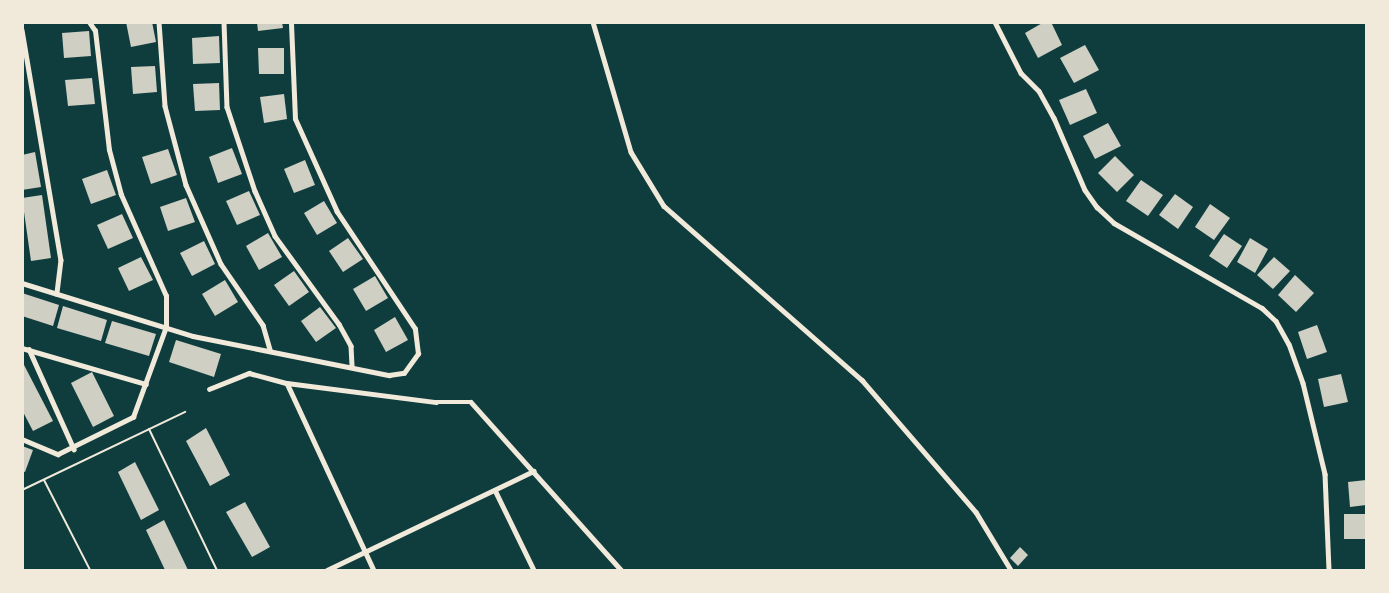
<!DOCTYPE html>
<style>
body{margin:0}
#map{position:relative;width:1389px;height:593px;overflow:hidden;background:#0f3d3e;font-family:Raleway,sans-serif}
div>[style]{position:absolute}
.building>*{inset:0;background:#cfcfc3}
.service>*{height:2px;margin:-1px;padding:0 1px;transform-origin:1px;border-radius:1px;background:#f1e9da}
.minor>*{height:4.5px;margin:-2.25px;padding:0 2.25px;transform-origin:2.25px;border-radius:2.25px;background:#f1e9da}
span{translate:-50% -50%;white-space:nowrap;text-align:center;line-height:1.15;-webkit-text-stroke:6px #f1e9da;paint-order:stroke}
.frame{position:absolute;inset:0;border:24px solid #f1e9da;pointer-events:none}
</style>
<div id="map">
<div class="building">
<div style="clip-path:polygon(126px 22px,152px 22px,156px 42px,131px 47px)"></div>
<div style="clip-path:polygon(257px 22px,282px 22px,283px 28px,258px 31px)"></div>
<div style="clip-path:polygon(1044px 22px,1051px 22px,1062px 45px,1038px 58px,1025px 33px)"></div>
<div style="clip-path:polygon(89px 31px,91px 56px,64px 58px,62px 33px)"></div>
<div style="clip-path:polygon(219px 36px,220px 63px,193px 64px,192px 38px)"></div>
<div style="clip-path:polygon(1085px 45px,1099px 70px,1074px 83px,1060px 58px)"></div>
<div style="clip-path:polygon(258px 48px,284px 48px,284px 74px,259px 74px)"></div>
<div style="clip-path:polygon(155px 66px,157px 92px,133px 94px,131px 67px)"></div>
<div style="clip-path:polygon(92px 78px,95px 104px,68px 106px,65px 80px)"></div>
<div style="clip-path:polygon(219px 83px,220px 110px,195px 111px,193px 84px)"></div>
<div style="clip-path:polygon(1086px 89px,1097px 113px,1070px 125px,1059px 100px)"></div>
<div style="clip-path:polygon(284px 94px,287px 119px,264px 123px,260px 97px)"></div>
<div style="clip-path:polygon(1108px 123px,1121px 146px,1095px 159px,1083px 136px)"></div>
<div style="clip-path:polygon(232px 148px,242px 174px,218px 183px,209px 157px)"></div>
<div style="clip-path:polygon(168px 149px,177px 175px,151px 184px,142px 157px)"></div>
<div style="clip-path:polygon(35px 152px,41px 187px,22px 190px,22px 155px)"></div>
<div style="clip-path:polygon(1115px 156px,1134px 175px,1117px 192px,1098px 173px)"></div>
<div style="clip-path:polygon(305px 160px,315px 185px,294px 193px,284px 169px)"></div>
<div style="clip-path:polygon(107px 170px,116px 195px,91px 204px,82px 179px)"></div>
<div style="clip-path:polygon(1141px 180px,1163px 195px,1148px 216px,1126px 201px)"></div>
<div style="clip-path:polygon(249px 191px,260px 215px,237px 225px,226px 201px)"></div>
<div style="clip-path:polygon(1175px 194px,1193px 207px,1178px 229px,1159px 215px)"></div>
<div style="clip-path:polygon(42px 195px,51px 258px,31px 261px,22px 198px)"></div>
<div style="clip-path:polygon(186px 198px,195px 222px,168px 231px,160px 207px)"></div>
<div style="clip-path:polygon(324px 201px,337px 223px,317px 235px,304px 213px)"></div>
<div style="clip-path:polygon(1210px 204px,1230px 218px,1214px 240px,1195px 227px)"></div>
<div style="clip-path:polygon(122px 214px,133px 238px,108px 249px,97px 225px)"></div>
<div style="clip-path:polygon(268px 233px,282px 257px,259px 270px,246px 246px)"></div>
<div style="clip-path:polygon(1224px 234px,1242px 246px,1227px 268px,1209px 256px)"></div>
<div style="clip-path:polygon(348px 238px,363px 259px,343px 272px,329px 251px)"></div>
<div style="clip-path:polygon(1250px 238px,1268px 249px,1255px 273px,1237px 262px)"></div>
<div style="clip-path:polygon(204px 241px,215px 264px,192px 276px,180px 253px)"></div>
<div style="clip-path:polygon(141px 257px,153px 280px,129px 291px,118px 268px)"></div>
<div style="clip-path:polygon(1274px 257px,1290px 271px,1273px 289px,1257px 275px)"></div>
<div style="clip-path:polygon(294px 271px,309px 292px,289px 306px,274px 285px)"></div>
<div style="clip-path:polygon(1295px 275px,1314px 293px,1296px 312px,1278px 295px)"></div>
<div style="clip-path:polygon(375px 276px,388px 298px,366px 311px,353px 289px)"></div>
<div style="clip-path:polygon(225px 280px,238px 302px,215px 316px,202px 294px)"></div>
<div style="clip-path:polygon(22px 293px,59px 305px,53px 326px,22px 316px)"></div>
<div style="clip-path:polygon(63px 306px,107px 320px,101px 341px,57px 328px)"></div>
<div style="clip-path:polygon(320px 307px,336px 328px,316px 342px,301px 321px)"></div>
<div style="clip-path:polygon(395px 317px,408px 340px,386px 352px,374px 330px)"></div>
<div style="clip-path:polygon(112px 321px,156px 334px,149px 356px,105px 343px)"></div>
<div style="clip-path:polygon(1317px 325px,1327px 352px,1307px 359px,1298px 332px)"></div>
<div style="clip-path:polygon(176px 340px,221px 354px,214px 377px,169px 362px)"></div>
<div style="clip-path:polygon(22px 361px,53px 421px,33px 431px,22px 410px)"></div>
<div style="clip-path:polygon(92px 372px,114px 416px,93px 427px,71px 383px)"></div>
<div style="clip-path:polygon(1341px 374px,1348px 402px,1324px 407px,1318px 379px)"></div>
<div style="clip-path:polygon(206px 428px,230px 475px,210px 486px,186px 441px)"></div>
<div style="clip-path:polygon(22px 446px,33px 450px,25px 472px,22px 471px)"></div>
<div style="clip-path:polygon(135px 462px,159px 510px,141px 520px,118px 472px)"></div>
<div style="clip-path:polygon(1366px 480px,1366px 505px,1350px 507px,1348px 482px)"></div>
<div style="clip-path:polygon(245px 502px,270px 547px,252px 557px,226px 512px)"></div>
<div style="clip-path:polygon(1344px 514px,1366px 514px,1366px 539px,1344px 539px)"></div>
<div style="clip-path:polygon(164px 520px,188px 570px,165px 570px,146px 530px)"></div>
<div style="clip-path:polygon(1020px 547px,1028px 555px,1018px 566px,1010px 558px)"></div>
</div>
<div class="service">
<div style="left:149px;top:429px;width:157px;rotate:64.3deg"></div>
<div style="left:44px;top:480px;width:101px;rotate:62.9deg"></div>
<div style="left:22px;top:490px;width:181px;rotate:-25.6deg"></div>
</div>
<div class="minor">
<div style="left:159px;top:22px;width:84px;rotate:85.9deg"></div>
<div style="left:165px;top:106px;width:82px;rotate:75.1deg"></div>
<div style="left:186px;top:185px;width:86px;rotate:66.1deg"></div>
<div style="left:221px;top:264px;width:74px;rotate:55.5deg"></div>
<div style="left:263px;top:325px;width:26px;rotate:74deg"></div>
<div style="left:224px;top:22px;width:85px;rotate:88deg"></div>
<div style="left:227px;top:107px;width:89px;rotate:71.6deg"></div>
<div style="left:255px;top:191px;width:49px;rotate:66deg"></div>
<div style="left:275px;top:236px;width:109px;rotate:54deg"></div>
<div style="left:339px;top:324px;width:25px;rotate:61deg"></div>
<div style="left:351px;top:346px;width:20px;rotate:87deg"></div>
<div style="left:593px;top:22px;width:135px;rotate:73.7deg"></div>
<div style="left:631px;top:152px;width:63px;rotate:58.6deg"></div>
<div style="left:664px;top:206px;width:264px;rotate:41.3deg"></div>
<div style="left:862px;top:380px;width:174px;rotate:49.2deg"></div>
<div style="left:976px;top:512px;width:68px;rotate:58.9deg"></div>
<div style="left:995px;top:22px;width:57px;rotate:63deg"></div>
<div style="left:1021px;top:73px;width:25px;rotate:45deg"></div>
<div style="left:1039px;top:91px;width:31px;rotate:61deg"></div>
<div style="left:1054px;top:118px;width:78px;rotate:66.7deg"></div>
<div style="left:1085px;top:190px;width:21px;rotate:55deg"></div>
<div style="left:1097px;top:207px;width:23px;rotate:43deg"></div>
<div style="left:1114px;top:223px;width:171px;rotate:29.9deg"></div>
<div style="left:1262px;top:308px;width:19px;rotate:43deg"></div>
<div style="left:1276px;top:321px;width:26px;rotate:61deg"></div>
<div style="left:1289px;top:344px;width:41px;rotate:70.3deg"></div>
<div style="left:1303px;top:383px;width:94px;rotate:76.4deg"></div>
<div style="left:1325px;top:474px;width:96px;rotate:87.6deg"></div>
<div style="left:22px;top:30px;width:233px;rotate:80.4deg"></div>
<div style="left:61px;top:260px;width:34px;rotate:97deg"></div>
<div style="left:22px;top:283px;width:179px;rotate:17.2deg"></div>
<div style="left:193px;top:336px;width:200px;rotate:11.3deg"></div>
<div style="left:389px;top:375px;width:15px;rotate:-8deg"></div>
<div style="left:404px;top:373px;width:24px;rotate:-54deg"></div>
<div style="left:418px;top:354px;width:25px;rotate:-97deg"></div>
<div style="left:415px;top:329px;width:141px;rotate:-123.7deg"></div>
<div style="left:337px;top:212px;width:102px;rotate:-114.3deg"></div>
<div style="left:295px;top:119px;width:97px;rotate:-92.4deg"></div>
<div style="left:22px;top:348px;width:129px;rotate:16.2deg"></div>
<div style="left:29px;top:349px;width:110px;rotate:65.8deg"></div>
<div style="left:287px;top:383px;width:206px;rotate:65.1deg"></div>
<div style="left:209px;top:389px;width:43px;rotate:-21.8deg"></div>
<div style="left:249px;top:373px;width:39px;rotate:15deg"></div>
<div style="left:287px;top:383px;width:150px;rotate:7.3deg"></div>
<div style="left:436px;top:402px;width:35px"></div>
<div style="left:471px;top:402px;width:225px;rotate:48.2deg"></div>
<div style="left:22px;top:439px;width:39px;rotate:23deg"></div>
<div style="left:58px;top:454px;width:84px;rotate:-26.3deg"></div>
<div style="left:133px;top:417px;width:96px;rotate:-69.9deg"></div>
<div style="left:166px;top:327px;width:31px;rotate:-90deg"></div>
<div style="left:166px;top:296px;width:111px;rotate:-114deg"></div>
<div style="left:121px;top:195px;width:47px;rotate:-104.9deg"></div>
<div style="left:109px;top:150px;width:120px;rotate:-96.7deg"></div>
<div style="left:95px;top:31px;width:11px;rotate:-124deg"></div>
<div style="left:495px;top:490px;width:89px;rotate:64deg"></div>
<div style="left:327px;top:570px;width:229px;rotate:-25.6deg"></div>
</div>
<div class="frame"></div>
</div>
